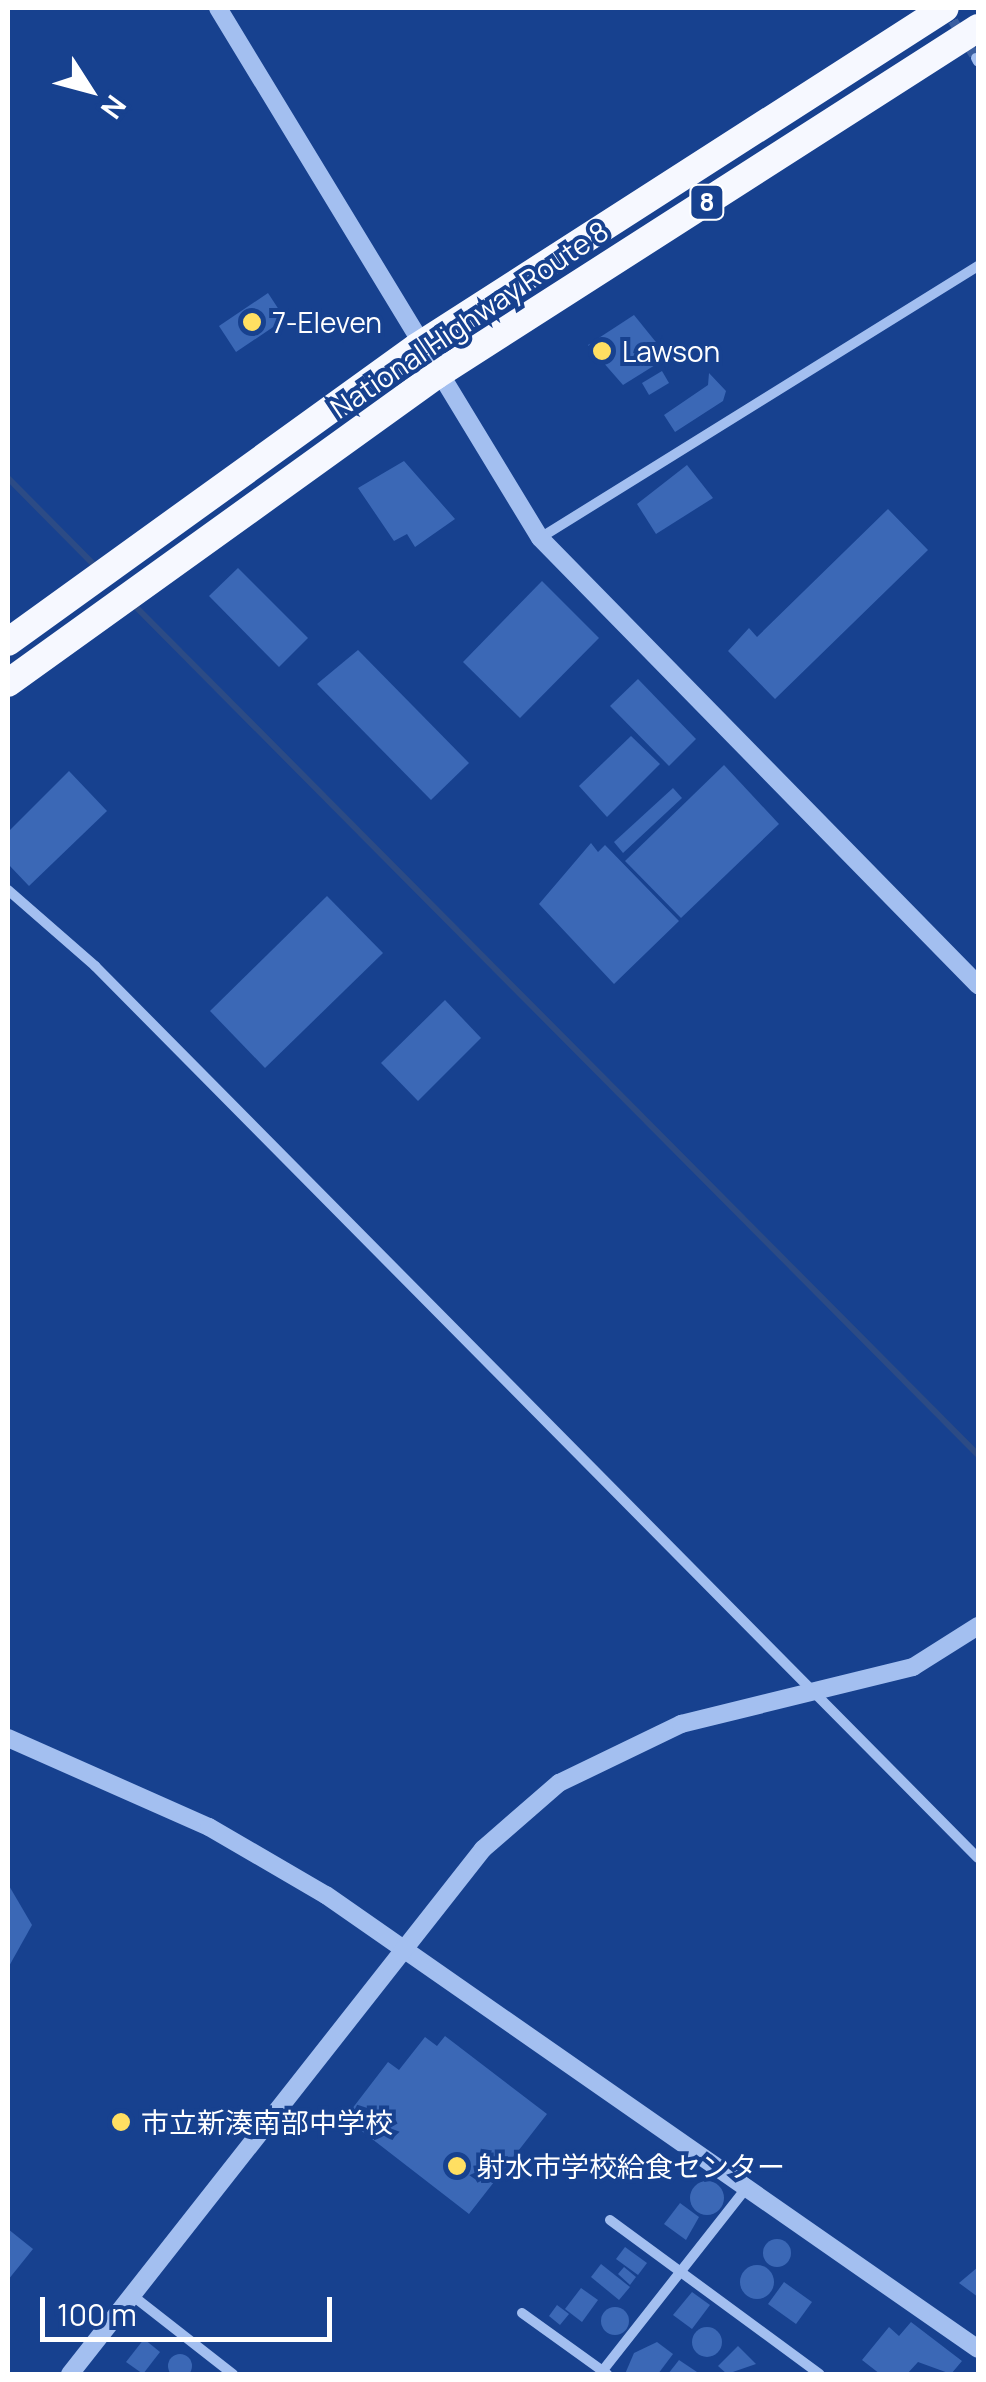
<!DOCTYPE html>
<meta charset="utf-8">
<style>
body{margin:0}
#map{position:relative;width:986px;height:2382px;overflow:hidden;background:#17418f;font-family:Manrope,"Noto Sans JP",sans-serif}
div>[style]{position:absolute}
.stream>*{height:6px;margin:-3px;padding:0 3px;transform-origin:3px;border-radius:3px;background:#2c4b85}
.building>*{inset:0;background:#3b68b6}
.round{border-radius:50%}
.minor-tunnel>*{height:10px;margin-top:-5px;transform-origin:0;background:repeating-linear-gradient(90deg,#3a5ea0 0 10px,transparent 0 15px)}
.minor>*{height:10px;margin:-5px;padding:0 5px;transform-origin:5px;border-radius:5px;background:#a3bff0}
.tertiary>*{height:18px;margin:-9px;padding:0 9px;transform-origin:9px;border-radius:9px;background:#a3bff0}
.trunk>*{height:28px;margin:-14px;padding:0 14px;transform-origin:14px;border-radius:14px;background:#f6f8ff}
.dots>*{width:28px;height:28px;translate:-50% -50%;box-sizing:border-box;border:5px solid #17418f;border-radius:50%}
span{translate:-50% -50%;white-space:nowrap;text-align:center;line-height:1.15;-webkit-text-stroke:8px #17418f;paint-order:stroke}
.shield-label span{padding:2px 8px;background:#17418f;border:2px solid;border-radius:8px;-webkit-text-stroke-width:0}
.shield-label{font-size:25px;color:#fff;font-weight:700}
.street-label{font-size:28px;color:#fff}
.poi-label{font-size:28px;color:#fff}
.left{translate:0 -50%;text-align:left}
.frame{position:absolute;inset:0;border:10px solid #fff;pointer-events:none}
.north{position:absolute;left:40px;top:40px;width:100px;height:100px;-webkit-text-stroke:8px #17418f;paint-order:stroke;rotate:126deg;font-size:28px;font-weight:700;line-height:40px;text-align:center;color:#fff}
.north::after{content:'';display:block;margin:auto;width:35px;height:45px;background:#fff;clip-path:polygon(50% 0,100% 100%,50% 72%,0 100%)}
.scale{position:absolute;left:40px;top:2297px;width:292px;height:45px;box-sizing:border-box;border:5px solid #fff;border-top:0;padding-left:12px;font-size:30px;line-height:35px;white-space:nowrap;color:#fff;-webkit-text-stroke:8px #17418f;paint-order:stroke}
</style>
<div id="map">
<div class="stream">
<div style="left:8px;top:478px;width:128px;rotate:45.3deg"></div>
<div style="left:132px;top:603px;width:1201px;rotate:45.2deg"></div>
</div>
<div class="building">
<div style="clip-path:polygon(268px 293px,285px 319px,236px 352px,219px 326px)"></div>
<div style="clip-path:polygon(634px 315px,668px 357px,623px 385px,588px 345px)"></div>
<div style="clip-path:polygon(662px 371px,669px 383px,649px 395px,642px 383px)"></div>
<div style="clip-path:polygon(709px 373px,726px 391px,723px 401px,675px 432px,664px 415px,708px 385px)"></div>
<div style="clip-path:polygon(404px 461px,455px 519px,415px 547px,407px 534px,394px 541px,358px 488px)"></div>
<div style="clip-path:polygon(687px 465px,713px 498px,656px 534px,637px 504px)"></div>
<div style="clip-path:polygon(888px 509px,928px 550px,775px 699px,728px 651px,749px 628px,757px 637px)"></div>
<div style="clip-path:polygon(238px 568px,308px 638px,279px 667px,209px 596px)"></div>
<div style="clip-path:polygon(542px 581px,599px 638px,520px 718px,463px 662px)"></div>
<div style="clip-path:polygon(358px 650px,469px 763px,431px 800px,317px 684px)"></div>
<div style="clip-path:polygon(638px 679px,696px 739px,669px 766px,610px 706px)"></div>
<div style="clip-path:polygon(631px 736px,660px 764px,607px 817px,579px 786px)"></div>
<div style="clip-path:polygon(724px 765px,779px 824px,681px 918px,625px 861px)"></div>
<div style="clip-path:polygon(69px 771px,107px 811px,29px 886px,8px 864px,8px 832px)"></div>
<div style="clip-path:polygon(673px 788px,682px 798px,623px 853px,614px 842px)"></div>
<div style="clip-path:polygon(591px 843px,598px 852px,605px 845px,679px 921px,614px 984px,539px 904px)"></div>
<div style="clip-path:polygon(327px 896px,383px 953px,265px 1068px,210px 1011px)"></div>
<div style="clip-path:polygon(445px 1000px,481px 1038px,418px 1101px,381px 1063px)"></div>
<div style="clip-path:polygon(8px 1884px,32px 1925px,8px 1968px)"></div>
<div style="clip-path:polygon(445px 2036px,547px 2114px,469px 2214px,345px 2118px,388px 2062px,399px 2070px,425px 2037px,437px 2046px)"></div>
<div class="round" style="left:690px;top:2181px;width:34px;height:34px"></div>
<div style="clip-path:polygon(680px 2203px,699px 2217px,686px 2240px,664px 2224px)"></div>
<div style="clip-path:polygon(8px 2229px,33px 2249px,8px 2280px)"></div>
<div class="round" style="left:763px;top:2239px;width:28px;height:28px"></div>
<div style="clip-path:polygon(625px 2247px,647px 2263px,638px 2275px,616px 2259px)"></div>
<div style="clip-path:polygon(601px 2264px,630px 2287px,619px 2300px,591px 2277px)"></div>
<div class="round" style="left:740px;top:2265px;width:34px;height:34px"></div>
<div style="clip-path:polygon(624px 2267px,636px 2277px,630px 2285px,618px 2274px)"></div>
<div style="clip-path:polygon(978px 2267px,978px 2297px,959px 2283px)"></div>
<div style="clip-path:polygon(784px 2282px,812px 2302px,796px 2324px,768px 2304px)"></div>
<div style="clip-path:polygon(581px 2288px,598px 2300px,582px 2322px,565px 2309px)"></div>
<div style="clip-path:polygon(692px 2292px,710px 2305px,692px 2329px,673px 2315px)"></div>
<div style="clip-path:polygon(557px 2305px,569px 2314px,560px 2325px,549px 2316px)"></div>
<div class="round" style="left:601px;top:2307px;width:28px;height:28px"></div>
<div style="clip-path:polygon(911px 2322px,962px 2361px,951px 2374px,918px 2362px,907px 2374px,880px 2374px,862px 2360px,889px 2327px,899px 2336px)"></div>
<div class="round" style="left:692px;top:2327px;width:30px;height:30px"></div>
<div style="clip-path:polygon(144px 2339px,160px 2352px,143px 2374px,126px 2362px)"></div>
<div style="clip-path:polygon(657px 2342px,673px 2354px,658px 2374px,625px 2374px,634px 2353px)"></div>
<div style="clip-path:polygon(738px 2346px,756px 2364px,727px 2374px,718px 2366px)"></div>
<div class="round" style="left:168px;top:2354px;width:24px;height:24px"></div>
<div style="clip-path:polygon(679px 2360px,697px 2372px,695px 2374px,668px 2374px)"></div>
</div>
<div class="minor-tunnel">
<div style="left:945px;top:8px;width:59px;rotate:58.2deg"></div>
</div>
<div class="minor">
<div style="left:976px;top:58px;width:4px;rotate:63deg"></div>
<div style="left:540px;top:538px;width:516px;rotate:-31.84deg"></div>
<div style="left:8px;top:890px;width:116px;rotate:41.1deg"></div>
<div style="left:95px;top:966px;width:1255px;rotate:45.29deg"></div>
<div style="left:610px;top:2220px;width:260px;rotate:36.3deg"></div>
<div style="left:133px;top:2296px;width:127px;rotate:38deg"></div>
<div style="left:522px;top:2313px;width:105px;rotate:35.7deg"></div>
<div style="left:600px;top:2374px;width:238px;rotate:-51.8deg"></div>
</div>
<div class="tertiary">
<div style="left:218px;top:8px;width:620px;rotate:58.72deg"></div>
<div style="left:540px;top:538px;width:626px;rotate:45.58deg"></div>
<div style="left:8px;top:1738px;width:220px;rotate:23.9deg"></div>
<div style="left:209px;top:1827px;width:135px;rotate:30.2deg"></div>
<div style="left:326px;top:1895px;width:794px;rotate:34.85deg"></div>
<div style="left:70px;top:2374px;width:668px;rotate:-51.81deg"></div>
<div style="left:483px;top:1849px;width:101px;rotate:-41deg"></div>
<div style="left:559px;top:1783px;width:136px;rotate:-25.8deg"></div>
<div style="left:681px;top:1724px;width:239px;rotate:-13.8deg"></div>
<div style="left:913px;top:1667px;width:77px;rotate:-32.2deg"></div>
</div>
<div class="trunk">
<div style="left:8px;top:642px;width:504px;rotate:-35.8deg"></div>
<div style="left:417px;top:347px;width:627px;rotate:-32.7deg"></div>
<div style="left:8px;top:683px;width:526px;rotate:-35.71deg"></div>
<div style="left:435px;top:376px;width:645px;rotate:-32.66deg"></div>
</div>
<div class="dots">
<div style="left:252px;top:322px;background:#ffdf62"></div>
<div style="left:602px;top:351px;background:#ffdf62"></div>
<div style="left:121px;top:2122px;background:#ffdf62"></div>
<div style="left:457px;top:2166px;background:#ffdf62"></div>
</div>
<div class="shield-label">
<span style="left:707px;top:202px">8</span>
</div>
<div class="street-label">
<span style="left:469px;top:319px;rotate:-34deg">National Highway Route 8</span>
</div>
<div class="poi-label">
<span class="left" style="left:272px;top:322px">7-Eleven</span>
<span class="left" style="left:622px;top:351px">Lawson</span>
<span class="left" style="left:141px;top:2122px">市立新湊南部中学校</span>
<span class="left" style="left:477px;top:2166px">射水市学校給食センター</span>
</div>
<div class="frame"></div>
<div class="north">N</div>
<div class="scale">100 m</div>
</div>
